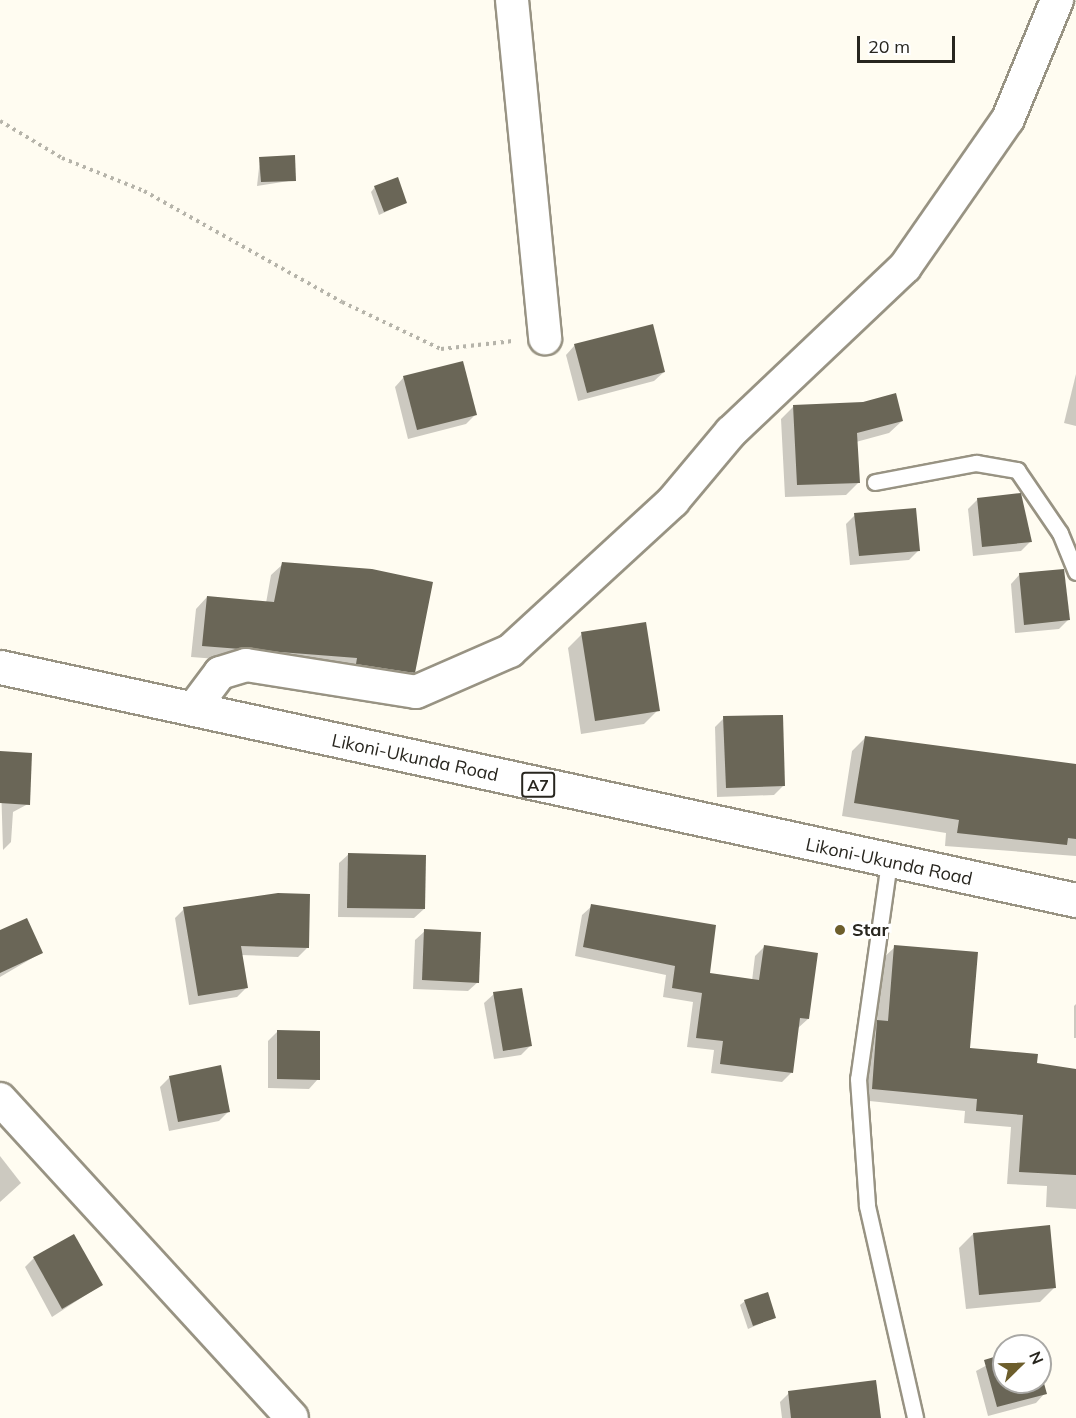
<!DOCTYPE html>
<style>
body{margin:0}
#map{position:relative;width:1076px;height:1418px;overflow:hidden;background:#fffcf1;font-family:Mulish,sans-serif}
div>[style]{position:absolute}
.shadow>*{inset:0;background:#0003}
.building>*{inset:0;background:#6a6657}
.path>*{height:4px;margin-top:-2px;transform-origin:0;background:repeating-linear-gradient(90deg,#b6b4aa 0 3px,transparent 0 7.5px)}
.roads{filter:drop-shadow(2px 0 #989383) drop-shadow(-2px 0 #989383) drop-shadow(0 2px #989383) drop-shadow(0 -2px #989383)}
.service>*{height:15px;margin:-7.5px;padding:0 7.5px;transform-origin:7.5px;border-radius:7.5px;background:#fff}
.minor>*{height:32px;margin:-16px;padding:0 16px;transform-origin:16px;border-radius:16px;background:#fff}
.trunk>*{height:33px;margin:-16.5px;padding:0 16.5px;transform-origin:16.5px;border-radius:16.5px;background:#fff}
.dots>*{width:16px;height:16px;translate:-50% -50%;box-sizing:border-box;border:3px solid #fff;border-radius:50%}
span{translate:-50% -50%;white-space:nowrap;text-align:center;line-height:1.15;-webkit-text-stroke:6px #fff;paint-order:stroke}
.shield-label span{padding:2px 4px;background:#fff;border:2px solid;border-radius:4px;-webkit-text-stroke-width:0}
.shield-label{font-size:16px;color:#28261f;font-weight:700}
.street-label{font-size:18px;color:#28261f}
.poi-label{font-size:18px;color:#28261f;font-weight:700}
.left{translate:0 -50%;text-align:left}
.north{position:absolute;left:992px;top:1334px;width:60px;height:60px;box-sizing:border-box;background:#fff;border:2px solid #a9a8a5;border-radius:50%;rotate:67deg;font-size:16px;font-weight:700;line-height:24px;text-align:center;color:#28261f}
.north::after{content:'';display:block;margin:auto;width:21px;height:27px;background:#6d5e2c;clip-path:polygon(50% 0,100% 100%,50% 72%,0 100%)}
.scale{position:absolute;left:857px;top:36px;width:98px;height:27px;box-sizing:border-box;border:3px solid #28261f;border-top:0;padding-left:8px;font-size:18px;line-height:21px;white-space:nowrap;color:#28261f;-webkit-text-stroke:4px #fff;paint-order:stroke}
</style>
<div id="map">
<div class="shadow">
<div style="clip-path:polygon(260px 159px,295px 180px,257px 186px)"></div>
<div style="clip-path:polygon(375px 187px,405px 203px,379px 215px,371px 192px)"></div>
<div style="clip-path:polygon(575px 345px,664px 372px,654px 381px,578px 401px,566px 355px)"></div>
<div style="clip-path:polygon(1076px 374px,1076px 426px,1064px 423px)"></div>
<div style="clip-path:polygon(404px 377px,475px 415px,466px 424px,408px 439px,395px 387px)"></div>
<div style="clip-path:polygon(793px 407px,902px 421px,889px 433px,856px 442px,859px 482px,846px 495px,785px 497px,781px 419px)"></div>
<div style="clip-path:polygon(978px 499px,1030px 542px,1021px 551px,973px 556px,968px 509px)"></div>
<div style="clip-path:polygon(855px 515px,919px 550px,909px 560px,850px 565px,846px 524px)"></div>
<div style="clip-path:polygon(283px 564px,431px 583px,412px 673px,401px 684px,346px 669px,191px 657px,196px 609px,207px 597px,266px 603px,271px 575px)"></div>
<div style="clip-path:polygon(1020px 574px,1068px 620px,1059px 629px,1015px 633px,1011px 584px)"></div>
<div style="clip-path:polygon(582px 634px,658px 710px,644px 724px,581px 734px,568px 648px)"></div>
<div style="clip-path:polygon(724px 718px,783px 786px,774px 795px,717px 797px,715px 727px)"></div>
<div style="clip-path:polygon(866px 737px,1076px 791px,1076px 856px,945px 846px,946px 833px,842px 816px,852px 751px)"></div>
<div style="clip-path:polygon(0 752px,28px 804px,13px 812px,11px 842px,3px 850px)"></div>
<div style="clip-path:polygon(349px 854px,424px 909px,414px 918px,338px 917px,339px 863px)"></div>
<div style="clip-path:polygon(592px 906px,708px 975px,752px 981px,755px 956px,765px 946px,808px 1019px,798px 1028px,791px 1073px,782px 1082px,711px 1073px,714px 1050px,687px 1047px,693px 1002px,663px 997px,666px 975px,575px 956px,582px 915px)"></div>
<div style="clip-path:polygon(184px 909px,307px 948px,298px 957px,241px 955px,246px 988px,237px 997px,189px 1005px,175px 918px)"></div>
<div style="clip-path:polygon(425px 931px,478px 982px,468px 991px,413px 989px,415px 940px)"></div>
<div style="clip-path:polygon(0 932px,41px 953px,0 977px)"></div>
<div style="clip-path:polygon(895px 947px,963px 1054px,1076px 1070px,1076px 1209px,1046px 1207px,1047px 1186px,1007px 1184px,1011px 1127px,964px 1123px,965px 1111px,860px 1100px,866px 1034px,877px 1022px,882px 959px)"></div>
<div style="clip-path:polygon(494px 994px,530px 1046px,521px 1055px,494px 1059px,484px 1003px)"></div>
<div style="clip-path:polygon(1076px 1004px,1076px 1038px,1074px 1038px,1074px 1006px)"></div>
<div style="clip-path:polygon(278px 1031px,318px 1079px,309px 1089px,268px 1088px,268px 1041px)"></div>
<div style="clip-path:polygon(170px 1077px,229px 1111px,219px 1121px,169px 1131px,160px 1087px)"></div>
<div style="clip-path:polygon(0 1156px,21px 1183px,0 1202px)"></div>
<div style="clip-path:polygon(973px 1234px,1054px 1288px,1040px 1302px,966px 1309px,959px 1248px)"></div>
<div style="clip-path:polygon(34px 1258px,101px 1285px,52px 1317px,25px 1267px)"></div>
<div style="clip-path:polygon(745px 1301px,775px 1317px,748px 1329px,740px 1305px)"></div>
<div style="clip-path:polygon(1004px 1356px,1004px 1382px,1040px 1382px,1040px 1375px,1045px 1393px,1036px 1403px,988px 1416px,976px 1371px)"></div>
<div style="clip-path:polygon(789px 1393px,879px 1418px,782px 1418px,780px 1402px)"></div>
</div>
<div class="building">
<div style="clip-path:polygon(295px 155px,296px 181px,261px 182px,259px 157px)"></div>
<div style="clip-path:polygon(398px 177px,407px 203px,384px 212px,374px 186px)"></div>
<div style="clip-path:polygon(653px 324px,665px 372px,587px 393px,574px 344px)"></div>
<div style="clip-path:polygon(463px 361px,477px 415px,417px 430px,403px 376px)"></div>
<div style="clip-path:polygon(896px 393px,903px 421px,857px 433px,860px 483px,797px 485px,793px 405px,863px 402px)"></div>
<div style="clip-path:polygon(1021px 493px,1032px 542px,982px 547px,977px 498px)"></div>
<div style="clip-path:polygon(916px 508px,920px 551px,859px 556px,854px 513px)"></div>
<div style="clip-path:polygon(282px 562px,372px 569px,433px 582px,415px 673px,356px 664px,357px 658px,202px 646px,207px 596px,274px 602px)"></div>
<div style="clip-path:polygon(1064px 569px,1070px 620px,1024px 625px,1019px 573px)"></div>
<div style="clip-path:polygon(646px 622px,660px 711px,595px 721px,581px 632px)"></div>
<div style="clip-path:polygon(783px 715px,785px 786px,726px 788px,723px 716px)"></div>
<div style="clip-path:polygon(865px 736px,1076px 764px,1076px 839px,1068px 838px,1067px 845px,957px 833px,959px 820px,854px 803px)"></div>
<div style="clip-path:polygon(0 751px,32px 753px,30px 805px,0 803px)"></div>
<div style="clip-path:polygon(348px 853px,426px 855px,425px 909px,347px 908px)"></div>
<div style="clip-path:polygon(278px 893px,310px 894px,309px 948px,241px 946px,248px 988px,198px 996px,183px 907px)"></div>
<div style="clip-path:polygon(591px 904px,716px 925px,710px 973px,759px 980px,764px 945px,818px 953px,809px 1019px,800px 1018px,793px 1073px,720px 1064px,723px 1041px,696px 1038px,702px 993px,672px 988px,675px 966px,583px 947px)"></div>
<div style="clip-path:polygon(27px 918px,43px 953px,0 973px,0 930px)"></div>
<div style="clip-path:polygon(424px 929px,481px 932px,479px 983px,422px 980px)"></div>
<div style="clip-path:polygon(894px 945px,978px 952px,970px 1048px,1038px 1054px,1037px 1063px,1076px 1069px,1076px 1175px,1019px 1172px,1023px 1115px,976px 1111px,977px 1099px,872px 1089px,877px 1020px,888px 1021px)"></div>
<div style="clip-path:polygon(522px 988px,532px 1046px,503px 1051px,493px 992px)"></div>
<div style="clip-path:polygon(277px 1030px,320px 1031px,320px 1080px,277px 1079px)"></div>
<div style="clip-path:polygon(221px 1065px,230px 1112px,178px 1122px,169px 1076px)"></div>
<div style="clip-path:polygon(1050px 1225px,1056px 1288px,979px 1295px,973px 1233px)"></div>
<div style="clip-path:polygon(74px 1234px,103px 1285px,62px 1309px,33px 1257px)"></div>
<div style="clip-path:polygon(768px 1292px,776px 1318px,753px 1326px,744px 1300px)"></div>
<div style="clip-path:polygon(1004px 1354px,1004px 1382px,1040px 1382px,1040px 1369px,1047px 1394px,997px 1407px,984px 1360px)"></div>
<div style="clip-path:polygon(876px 1380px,881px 1418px,791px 1418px,788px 1391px)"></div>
</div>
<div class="path">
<div style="left:0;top:121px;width:72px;rotate:30.8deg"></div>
<div style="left:62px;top:158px;width:88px;rotate:21.9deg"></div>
<div style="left:144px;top:191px;width:227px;rotate:29.3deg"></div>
<div style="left:342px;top:302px;width:110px;rotate:25.4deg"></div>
<div style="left:441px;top:349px;width:72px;rotate:-6.3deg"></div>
</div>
<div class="roads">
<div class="service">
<div style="left:875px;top:482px;width:103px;rotate:-10.7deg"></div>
<div style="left:976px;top:463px;width:42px;rotate:9.7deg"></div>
<div style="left:1017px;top:470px;width:76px;rotate:55.7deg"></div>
<div style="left:1060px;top:533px;width:42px;rotate:67.7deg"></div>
<div style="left:889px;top:862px;width:219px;rotate:98.1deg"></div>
<div style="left:858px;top:1079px;width:127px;rotate:85.9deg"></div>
<div style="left:867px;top:1206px;width:217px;rotate:77.2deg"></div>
</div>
<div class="minor">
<div style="left:512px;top:0;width:340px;rotate:84.4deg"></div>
<div style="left:193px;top:709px;width:45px;rotate:-53.1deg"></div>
<div style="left:220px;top:673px;width:27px;rotate:-17deg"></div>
<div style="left:246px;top:665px;width:172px;rotate:9deg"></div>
<div style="left:416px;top:692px;width:103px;rotate:-23.6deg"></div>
<div style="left:510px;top:651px;width:222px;rotate:-42.6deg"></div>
<div style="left:673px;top:501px;width:90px;rotate:-50deg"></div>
<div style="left:731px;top:432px;width:240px;rotate:-43.5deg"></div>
<div style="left:905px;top:267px;width:180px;rotate:-55.2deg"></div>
<div style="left:1008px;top:119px;width:129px;rotate:-67.6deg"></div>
<div style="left:0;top:1099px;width:432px;rotate:47.5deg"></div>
</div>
<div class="trunk">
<div style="left:0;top:667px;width:1101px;rotate:12.22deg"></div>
</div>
</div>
<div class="dots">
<div style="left:840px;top:930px;background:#6d5e2c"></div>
</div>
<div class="shield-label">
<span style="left:538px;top:785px">A7</span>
</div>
<div class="street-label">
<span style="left:415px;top:758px;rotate:12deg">Likoni-Ukunda Road</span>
<span style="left:889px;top:862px;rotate:12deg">Likoni-Ukunda Road</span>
</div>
<div class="poi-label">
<span class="left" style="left:852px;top:930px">Star</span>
</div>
<div class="north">N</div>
<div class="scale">20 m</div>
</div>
